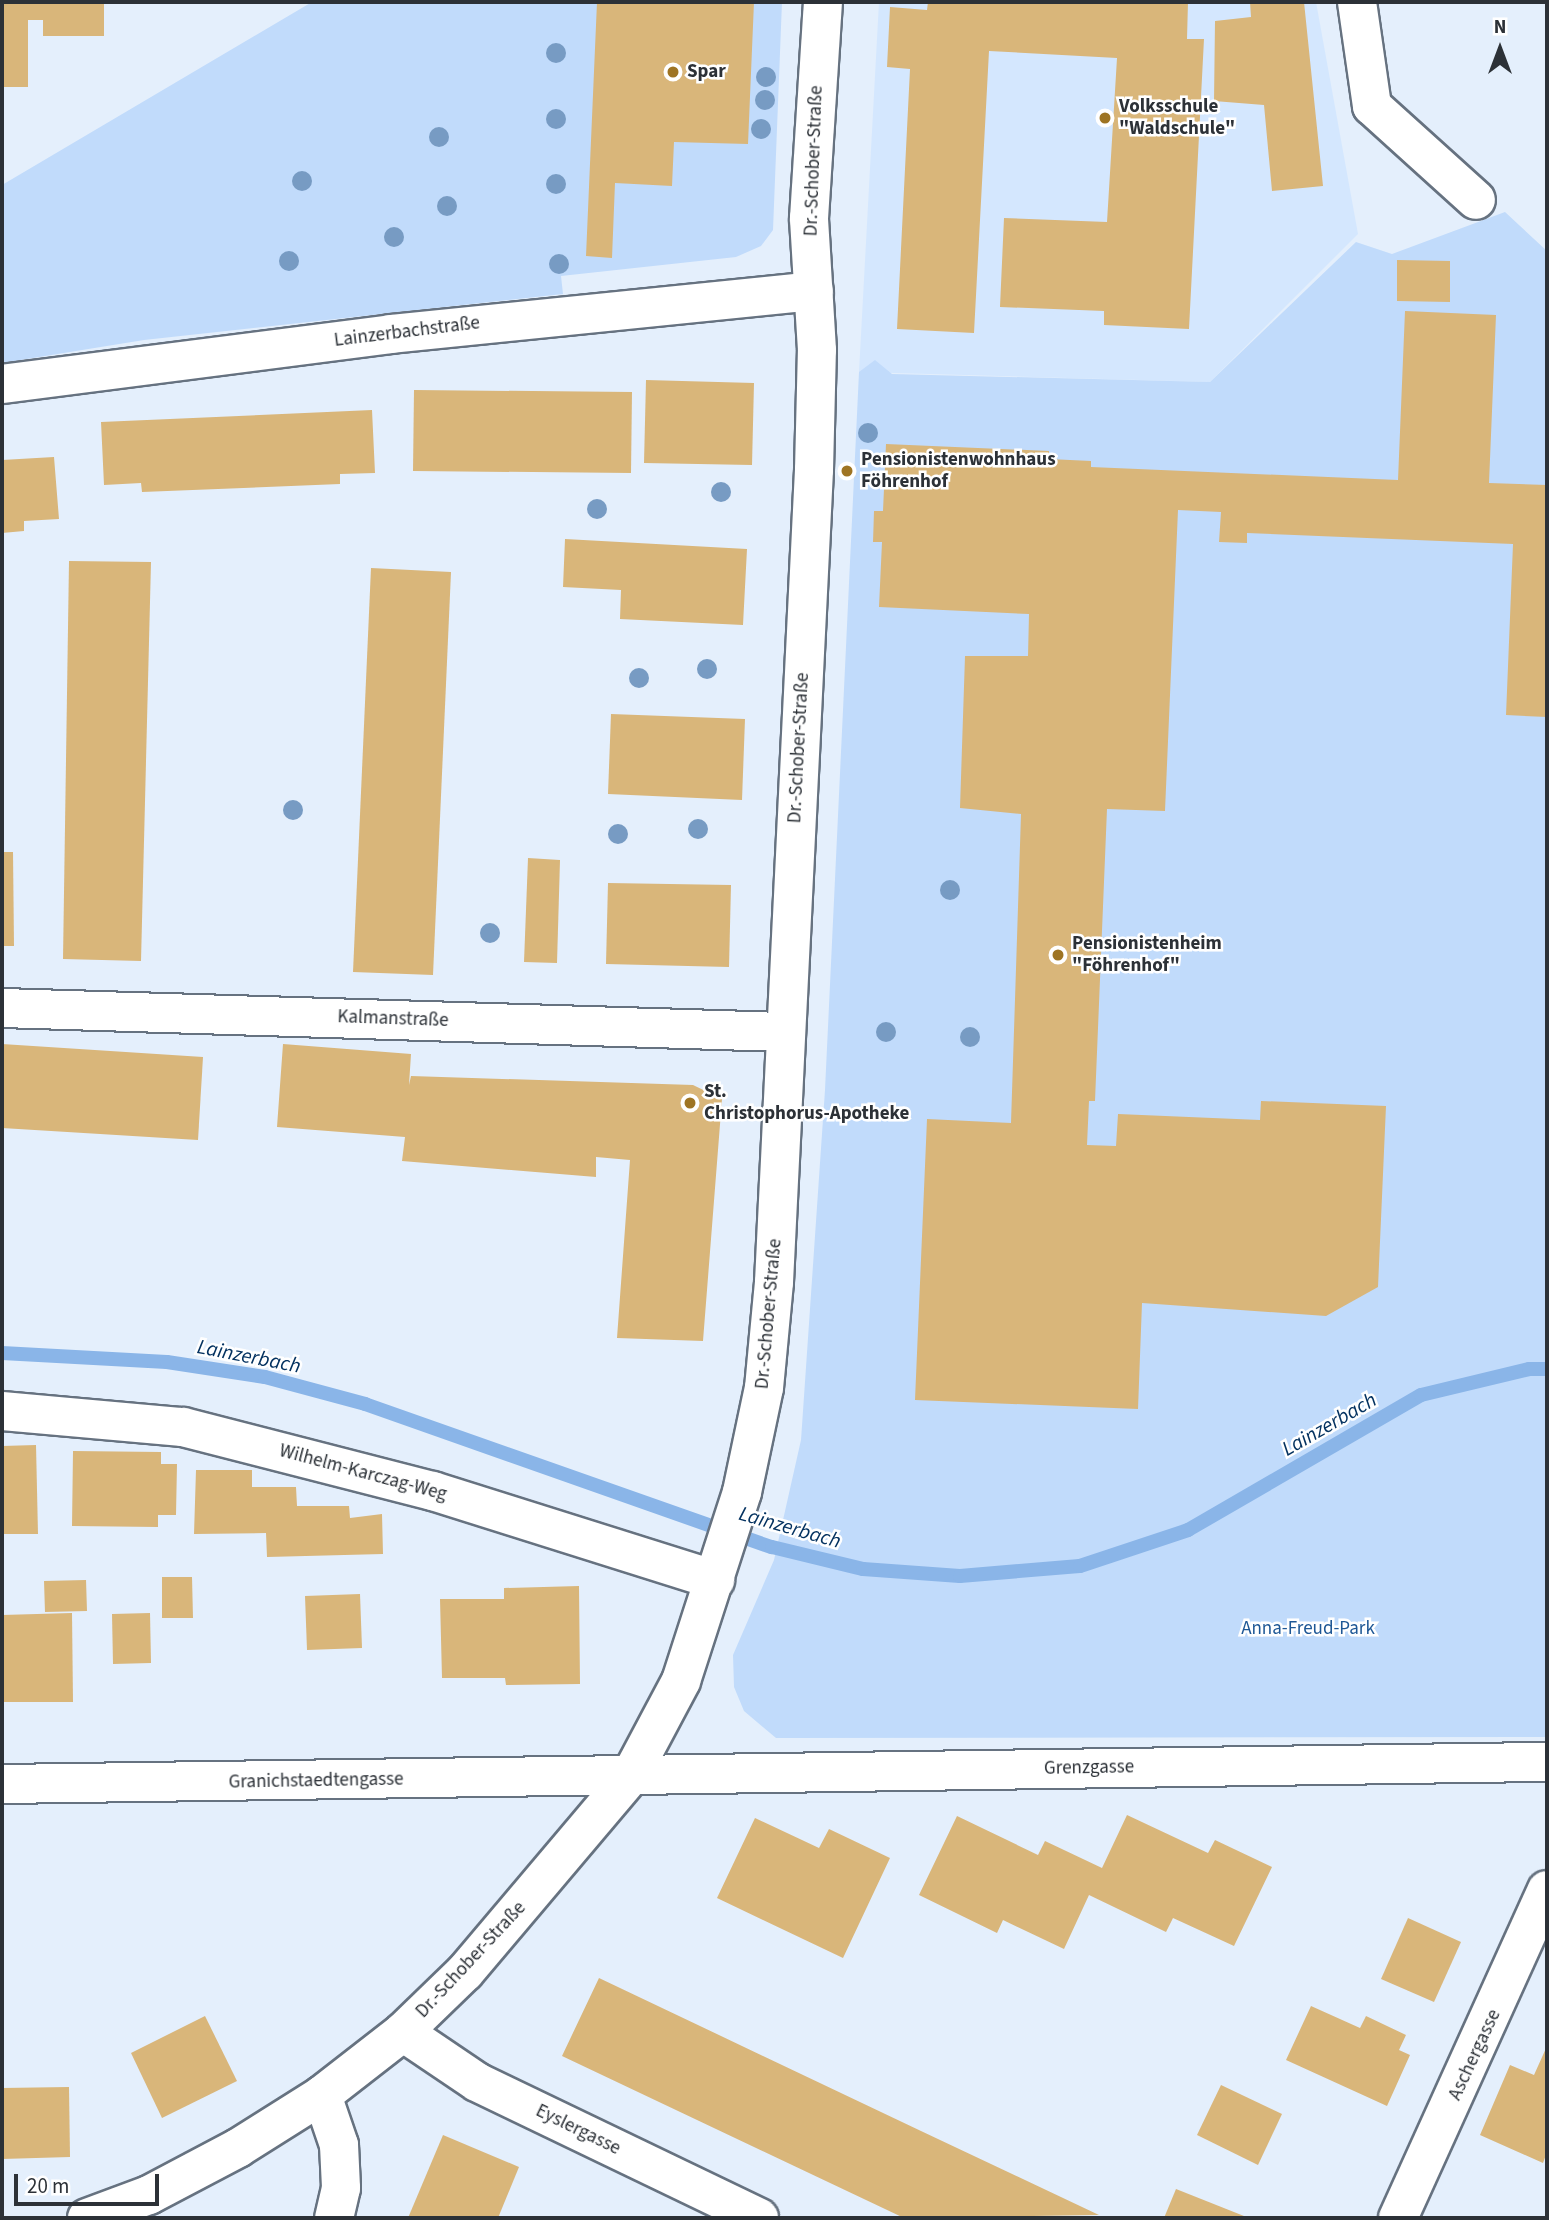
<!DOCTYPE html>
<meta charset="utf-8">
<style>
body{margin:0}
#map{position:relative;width:1549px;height:2220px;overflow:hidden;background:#e4effc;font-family:"Source Sans 3",sans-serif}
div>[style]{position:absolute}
.built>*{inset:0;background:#d4e7fe}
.green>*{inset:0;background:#c1dbfb}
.stream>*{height:14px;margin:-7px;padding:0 7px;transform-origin:7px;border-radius:7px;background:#8ab5e8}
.building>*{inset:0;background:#d9b67a}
.roads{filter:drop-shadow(2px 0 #667280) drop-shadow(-2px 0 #667280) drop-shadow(0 2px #667280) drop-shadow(0 -2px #667280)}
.minor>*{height:38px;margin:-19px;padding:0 19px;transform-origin:19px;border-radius:19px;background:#fff}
.trees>*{width:20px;height:20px;margin:-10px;border-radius:50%;background:#779bc3}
.dots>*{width:19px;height:19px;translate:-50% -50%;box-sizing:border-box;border:4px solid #fff;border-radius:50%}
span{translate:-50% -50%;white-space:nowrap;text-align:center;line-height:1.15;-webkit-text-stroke:5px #fff;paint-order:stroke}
.poi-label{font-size:19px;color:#2c3137;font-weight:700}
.left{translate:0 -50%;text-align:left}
.street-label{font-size:19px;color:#2c3137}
.park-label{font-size:19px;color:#1e5795}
.water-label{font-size:21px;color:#043260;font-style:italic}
.frame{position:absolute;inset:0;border:4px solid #2c3137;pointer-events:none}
.north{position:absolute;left:1465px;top:14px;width:70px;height:70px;-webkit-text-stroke:5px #fff;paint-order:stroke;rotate:0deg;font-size:19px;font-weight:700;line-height:28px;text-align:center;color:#2c3137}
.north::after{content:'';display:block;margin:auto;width:24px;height:32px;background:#2c3137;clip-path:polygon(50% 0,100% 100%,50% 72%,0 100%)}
.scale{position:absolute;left:14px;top:2174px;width:145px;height:32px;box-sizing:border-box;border:4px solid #2c3137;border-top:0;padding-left:9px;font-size:21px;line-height:24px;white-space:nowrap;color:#2c3137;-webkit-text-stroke:5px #fff;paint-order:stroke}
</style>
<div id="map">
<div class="built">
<div style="clip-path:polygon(879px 2px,1316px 2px,1358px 234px,1210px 382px,859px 372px)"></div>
</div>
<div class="green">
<div style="clip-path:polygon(312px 2px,782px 2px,773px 230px,761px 246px,736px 257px,561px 276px,563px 294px,144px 340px,2px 363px,2px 185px)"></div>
<div style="clip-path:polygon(1505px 212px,1547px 251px,1547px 1737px,776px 1738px,744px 1711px,734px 1687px,733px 1655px,774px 1560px,801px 1440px,825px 1090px,859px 372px,875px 360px,892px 374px,1210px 382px,1356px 242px,1392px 254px)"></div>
</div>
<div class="stream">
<div style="left:2px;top:1353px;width:165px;rotate:3.1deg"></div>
<div style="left:167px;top:1362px;width:99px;rotate:8.7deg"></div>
<div style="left:265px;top:1377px;width:104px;rotate:15.1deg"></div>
<div style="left:365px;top:1404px;width:431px;rotate:19.4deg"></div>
<div style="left:772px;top:1547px;width:94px;rotate:13.6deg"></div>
<div style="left:863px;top:1569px;width:97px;rotate:4.1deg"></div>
<div style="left:960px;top:1576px;width:120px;rotate:-4.8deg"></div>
<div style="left:1080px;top:1566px;width:114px;rotate:-18.4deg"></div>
<div style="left:1188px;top:1530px;width:269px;rotate:-30.1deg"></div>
<div style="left:1421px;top:1395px;width:111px;rotate:-13.5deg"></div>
<div style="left:1529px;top:1369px;width:18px"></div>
</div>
<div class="building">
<div style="clip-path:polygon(2px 2px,104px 2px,104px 36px,43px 36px,43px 20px,28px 20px,28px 87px,2px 87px)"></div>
<div style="clip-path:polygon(597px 2px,754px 2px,748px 144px,674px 142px,672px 186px,615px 183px,612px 258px,586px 256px)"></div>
<div style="clip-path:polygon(928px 2px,1188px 2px,1187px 39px,1204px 39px,1189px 329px,1104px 325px,1104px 311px,1000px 307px,1004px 218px,1107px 222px,1117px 58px,989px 51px,974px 333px,897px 329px,910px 69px,887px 67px,890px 7px,927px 10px)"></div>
<div style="clip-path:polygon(1250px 2px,1304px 2px,1323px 186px,1272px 191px,1264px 105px,1214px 101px,1215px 21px,1251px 17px)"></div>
<div style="clip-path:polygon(1397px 260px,1450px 261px,1450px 302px,1397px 301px)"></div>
<div style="clip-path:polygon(1405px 311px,1496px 315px,1489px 483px,1547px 485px,1547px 717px,1506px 715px,1513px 544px,1247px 533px,1247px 543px,1219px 542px,1221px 512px,1178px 510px,1165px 811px,1107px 809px,1095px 1101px,1089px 1101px,1087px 1145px,1116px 1146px,1118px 1114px,1260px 1120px,1261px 1101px,1386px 1106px,1378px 1287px,1326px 1316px,1142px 1303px,1138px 1409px,915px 1400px,927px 1119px,1011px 1123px,1021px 814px,960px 808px,965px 656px,1028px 656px,1029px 614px,879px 607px,882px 542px,873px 542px,874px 511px,883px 511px,886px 444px,1049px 451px,1049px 459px,1091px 461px,1091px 467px,1398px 480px)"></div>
<div style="clip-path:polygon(646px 380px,754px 383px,752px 465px,644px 463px)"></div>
<div style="clip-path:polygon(414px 390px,632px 392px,631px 473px,413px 471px)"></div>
<div style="clip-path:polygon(372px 410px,375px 473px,340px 474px,340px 484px,142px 492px,141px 483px,104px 485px,101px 422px)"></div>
<div style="clip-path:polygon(54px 457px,59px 519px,24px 521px,24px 531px,2px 533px,2px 460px)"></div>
<div style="clip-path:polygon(565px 539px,747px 549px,743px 625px,620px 619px,621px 590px,563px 587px)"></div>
<div style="clip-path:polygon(69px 561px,151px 562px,141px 961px,63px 959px)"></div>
<div style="clip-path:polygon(371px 568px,451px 572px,433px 975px,353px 972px)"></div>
<div style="clip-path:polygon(611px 714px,745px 719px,742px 800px,608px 794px)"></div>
<div style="clip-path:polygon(2px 852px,13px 852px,14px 946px,2px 946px)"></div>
<div style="clip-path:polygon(528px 858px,560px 860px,557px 963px,524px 962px)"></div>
<div style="clip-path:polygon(608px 883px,731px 885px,729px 967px,606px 964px)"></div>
<div style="clip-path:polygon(2px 1044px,203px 1057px,198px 1140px,2px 1128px)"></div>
<div style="clip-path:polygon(283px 1044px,411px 1054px,409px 1085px,411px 1076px,693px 1085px,722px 1099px,703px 1341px,617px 1338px,630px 1160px,596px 1157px,596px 1177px,402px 1161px,405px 1137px,277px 1127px)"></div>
<div style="clip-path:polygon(36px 1445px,38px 1534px,2px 1534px,2px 1446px)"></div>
<div style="clip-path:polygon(73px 1451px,161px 1452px,161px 1464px,177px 1464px,176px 1515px,158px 1515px,158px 1527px,72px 1526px)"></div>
<div style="clip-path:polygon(196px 1470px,252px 1470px,252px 1487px,296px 1487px,297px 1506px,349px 1506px,350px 1518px,382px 1514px,383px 1554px,267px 1557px,266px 1533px,194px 1534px)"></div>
<div style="clip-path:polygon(162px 1577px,192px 1577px,193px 1618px,162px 1618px)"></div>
<div style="clip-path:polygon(86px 1580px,87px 1611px,45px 1612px,44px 1581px)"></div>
<div style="clip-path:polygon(579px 1586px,580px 1684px,506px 1685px,505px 1678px,442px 1678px,440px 1599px,504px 1599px,504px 1588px)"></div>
<div style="clip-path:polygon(360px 1594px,362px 1648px,307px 1650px,305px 1596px)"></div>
<div style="clip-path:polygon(72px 1613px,73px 1702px,2px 1702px,2px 1615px)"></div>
<div style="clip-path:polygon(150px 1613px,151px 1663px,113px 1664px,112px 1614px)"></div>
<div style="clip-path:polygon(1127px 1815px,1208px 1853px,1215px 1840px,1272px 1867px,1234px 1946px,1173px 1918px,1166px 1932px,1089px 1895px,1064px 1949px,1003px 1920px,997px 1933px,919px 1895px,957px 1816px,1038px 1855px,1045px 1841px,1102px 1868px)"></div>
<div style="clip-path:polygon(755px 1818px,819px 1848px,829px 1829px,890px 1858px,843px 1958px,717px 1898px)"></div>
<div style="clip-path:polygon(1408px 1918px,1461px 1942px,1434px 2002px,1381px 1979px)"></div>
<div style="clip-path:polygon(599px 1978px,921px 2131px,1099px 2215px,904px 2218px,562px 2056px)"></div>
<div style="clip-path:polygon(1311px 2006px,1360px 2028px,1366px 2016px,1406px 2035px,1399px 2050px,1410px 2055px,1387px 2106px,1286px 2060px)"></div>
<div style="clip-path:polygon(205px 2016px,237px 2081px,162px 2118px,131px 2053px)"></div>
<div style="clip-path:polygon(1547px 2046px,1547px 2152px,1543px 2163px,1480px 2135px,1510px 2065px,1534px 2075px)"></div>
<div style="clip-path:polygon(1221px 2085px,1282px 2114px,1258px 2165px,1197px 2135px)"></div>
<div style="clip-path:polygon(69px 2087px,70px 2157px,2px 2159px,2px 2088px)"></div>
<div style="clip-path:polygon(443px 2135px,519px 2167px,498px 2218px,408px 2218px)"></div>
<div style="clip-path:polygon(1176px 2189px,1249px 2218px,1164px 2218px)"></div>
</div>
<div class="roads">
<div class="minor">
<div style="left:1357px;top:2px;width:105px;rotate:81.8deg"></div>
<div style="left:1372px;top:106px;width:140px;rotate:42.1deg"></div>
<div style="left:2px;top:384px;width:392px;rotate:-7.3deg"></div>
<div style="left:391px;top:334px;width:425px;rotate:-5.8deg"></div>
<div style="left:2px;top:1008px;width:783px;rotate:1.76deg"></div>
<div style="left:2px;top:1411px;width:182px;rotate:5.1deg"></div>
<div style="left:183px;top:1427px;width:258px;rotate:14.4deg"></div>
<div style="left:433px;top:1491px;width:296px;rotate:17.5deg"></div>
<div style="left:2px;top:1784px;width:1545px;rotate:-0.82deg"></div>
<div style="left:403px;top:2032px;width:89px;rotate:34deg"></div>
<div style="left:477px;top:2082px;width:313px;rotate:25.7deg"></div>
<div style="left:322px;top:2095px;width:53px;rotate:71.2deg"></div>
<div style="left:339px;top:2145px;width:43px;rotate:87.3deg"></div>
<div style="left:341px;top:2188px;width:31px;rotate:103deg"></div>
<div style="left:87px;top:2218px;width:66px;rotate:-20.4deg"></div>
<div style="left:149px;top:2195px;width:101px;rotate:-27.8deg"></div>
<div style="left:238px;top:2148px;width:99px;rotate:-32.2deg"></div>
<div style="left:322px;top:2095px;width:103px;rotate:-37.9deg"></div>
<div style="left:403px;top:2032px;width:86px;rotate:-44.1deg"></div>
<div style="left:465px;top:1972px;width:255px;rotate:-49.8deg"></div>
<div style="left:630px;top:1777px;width:109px;rotate:-62deg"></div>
<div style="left:681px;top:1681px;width:199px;rotate:-72.1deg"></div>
<div style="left:742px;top:1492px;width:106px;rotate:-78.1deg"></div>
<div style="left:764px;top:1388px;width:106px;rotate:-84.6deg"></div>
<div style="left:774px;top:1282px;width:813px;rotate:-87.18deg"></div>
<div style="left:814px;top:470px;width:120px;rotate:-88.6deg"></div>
<div style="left:817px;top:350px;width:132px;rotate:-93.5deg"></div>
<div style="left:809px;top:218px;width:216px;rotate:-86.3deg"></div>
<div style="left:1398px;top:2218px;width:360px;rotate:-65.6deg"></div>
</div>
</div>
<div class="trees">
<div style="left:556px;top:53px"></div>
<div style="left:766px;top:77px"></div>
<div style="left:765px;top:100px"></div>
<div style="left:556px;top:119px"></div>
<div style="left:761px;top:129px"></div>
<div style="left:439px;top:137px"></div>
<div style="left:302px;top:181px"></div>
<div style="left:556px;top:184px"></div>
<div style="left:447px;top:206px"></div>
<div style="left:394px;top:237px"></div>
<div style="left:289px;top:261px"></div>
<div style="left:559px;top:264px"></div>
<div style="left:868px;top:433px"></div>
<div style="left:721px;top:492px"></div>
<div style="left:597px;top:509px"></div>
<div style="left:707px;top:669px"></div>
<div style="left:639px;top:678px"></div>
<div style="left:293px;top:810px"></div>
<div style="left:698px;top:829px"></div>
<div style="left:618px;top:834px"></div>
<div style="left:950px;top:890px"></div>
<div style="left:490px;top:933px"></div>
<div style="left:886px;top:1032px"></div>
<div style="left:970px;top:1037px"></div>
</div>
<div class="dots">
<div style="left:673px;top:72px;background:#9e7423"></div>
<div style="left:1105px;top:118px;background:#9e7423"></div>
<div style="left:847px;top:471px;background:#9e7423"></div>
<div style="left:1058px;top:955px;background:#9e7423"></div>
<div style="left:690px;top:1103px;background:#9e7423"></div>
</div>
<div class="poi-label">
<span class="left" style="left:687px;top:72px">Spar</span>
<span class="left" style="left:1119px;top:118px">Volksschule<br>"Waldschule"</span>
<span class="left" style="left:861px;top:471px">Pensionistenwohnhaus<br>Föhrenhof</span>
<span class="left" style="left:1072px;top:955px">Pensionistenheim<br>"Föhrenhof"</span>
<span class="left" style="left:704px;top:1103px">St.<br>Christophorus-Apotheke</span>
</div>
<div class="street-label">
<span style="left:814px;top:161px;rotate:-88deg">Dr.-Schober-Straße</span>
<span style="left:407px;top:332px;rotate:-7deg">Lainzerbachstraße</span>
<span style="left:799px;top:748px;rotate:-87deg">Dr.-Schober-Straße</span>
<span style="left:393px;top:1019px;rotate:2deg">Kalmanstraße</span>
<span style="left:769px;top:1314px;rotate:-85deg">Dr.-Schober-Straße</span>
<span style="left:363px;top:1473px;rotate:15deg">Wilhelm-Karczag-Weg</span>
<span style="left:1089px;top:1768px;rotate:-1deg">Grenzgasse</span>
<span style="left:316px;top:1781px;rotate:-1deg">Granichstaedtengasse</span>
<span style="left:471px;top:1960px;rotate:-47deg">Dr.-Schober-Straße</span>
<span style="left:1475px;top:2055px;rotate:-65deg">Aschergasse</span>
<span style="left:578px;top:2130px;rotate:26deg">Eyslergasse</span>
</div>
<div class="park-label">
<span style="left:1308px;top:1629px">Anna-Freud-Park</span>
</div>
<div class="water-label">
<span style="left:249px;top:1356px;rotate:11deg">Lainzerbach</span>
<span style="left:1329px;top:1424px;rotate:-30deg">Lainzerbach</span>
<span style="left:790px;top:1527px;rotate:16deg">Lainzerbach</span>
</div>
<div class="frame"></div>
<div class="north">N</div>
<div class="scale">20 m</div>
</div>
